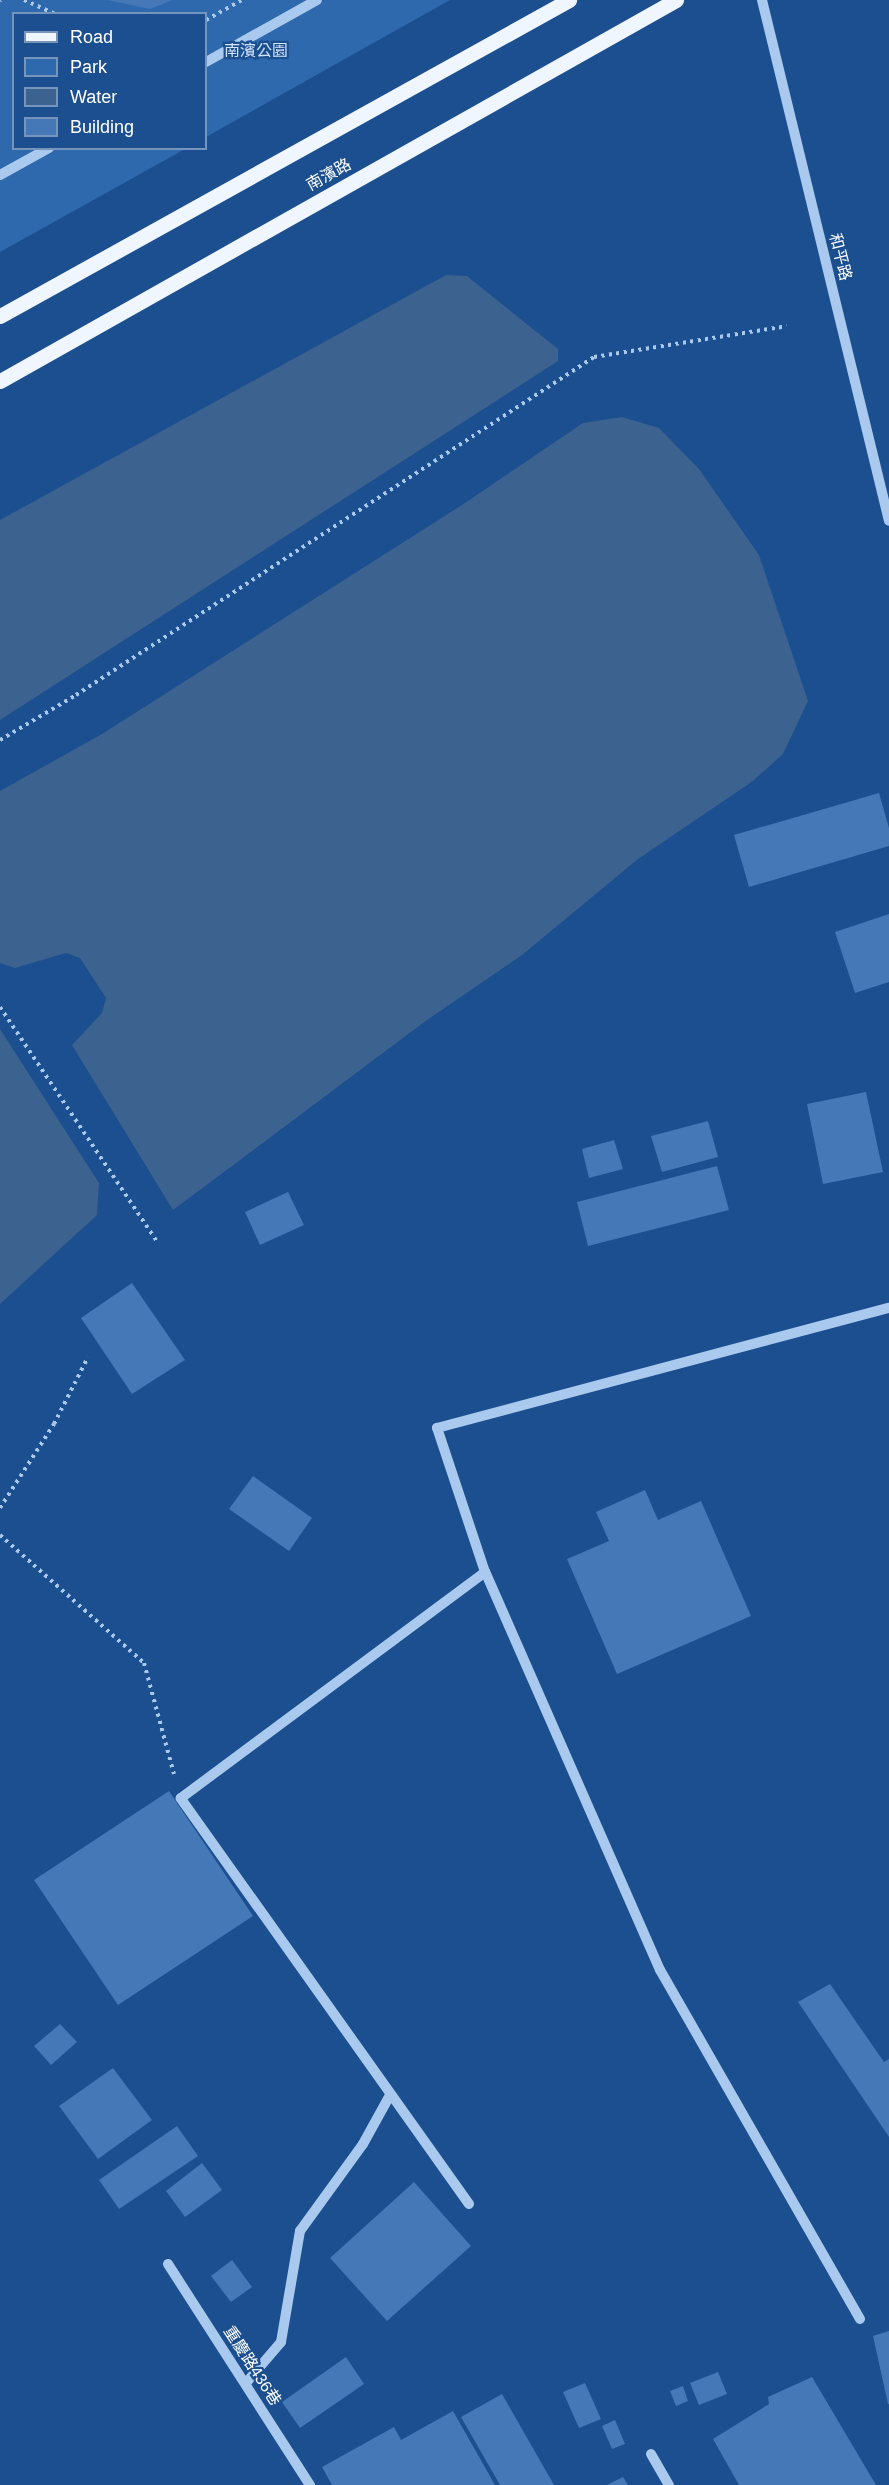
<!DOCTYPE html>
<meta charset="utf-8">
<style>
body{margin:0}
#map{position:relative;width:889px;height:2485px;overflow:hidden;background:#1b4f8f;font-family:Arial,"Noto Sans TC",sans-serif}
div>[style]{position:absolute}
.green>*{inset:0;background:#2e69ad}
.water>*{inset:0;background:#3c6290}
.building>*{inset:0;background:#4478b7}
.path>*{height:4px;margin-top:-2px;transform-origin:0;background:repeating-linear-gradient(90deg,#a9c9ee 0 3px,transparent 0 7.5px)}
.minor>*{height:10px;margin:-5px;padding:0 5px;transform-origin:5px;border-radius:5px;background:#a9c9ee}
.major>*{height:15px;margin:-7.5px;padding:0 7.5px;transform-origin:7.5px;border-radius:7.5px;background:#f0f6ff}
span{translate:-50% -50%;white-space:nowrap;text-align:center;line-height:1.15;-webkit-text-stroke:4.5px #1b4f8f;paint-order:stroke}
.park-label{font-size:16px;color:#cfe3fa}
.street-label{font-size:16px;color:#fff}
.legend{position:absolute;left:12px;top:12px;width:195px;height:138px;box-sizing:border-box;background:#1b4f8f;border:2px solid #7695bc;margin:0;padding:8px 10px;list-style:none;font-size:18px;color:#fff}
.legend li{display:flex;align-items:center;gap:12px;height:30px}
.legend b{width:30px;border:2px solid #7695bc}
</style>
<div id="map">
<div class="green">
<div style="clip-path:polygon(0 0,450px 0,206px 137px,206px 14px,14px 14px,14px 148px,185px 149px,0 252px)"></div>
</div>
<div class="water">
<div style="clip-path:polygon(446px 275px,467px 276px,558px 349px,558px 361px,0 720px,0 520px)"></div>
<div style="clip-path:polygon(622px 417px,659px 428px,699px 469px,759px 555px,808px 701px,783px 754px,753px 781px,638px 859px,522px 955px,427px 1020px,173px 1210px,72px 1045px,102px 1013px,106px 998px,80px 958px,66px 953px,15px 968px,0 963px,0 791px,102px 734px,462px 505px,583px 423px)"></div>
<div style="clip-path:polygon(0 1029px,99px 1183px,97px 1215px,0 1304px)"></div>
</div>
<div class="building">
<div style="clip-path:polygon(107px 0,173px 0,150px 9px)"></div>
<div style="clip-path:polygon(879px 793px,889px 828px,889px 846px,749px 887px,734px 835px)"></div>
<div style="clip-path:polygon(889px 914px,889px 982px,855px 993px,835px 932px)"></div>
<div style="clip-path:polygon(866px 1092px,883px 1172px,823px 1184px,807px 1104px)"></div>
<div style="clip-path:polygon(708px 1121px,718px 1157px,662px 1172px,651px 1136px)"></div>
<div style="clip-path:polygon(614px 1140px,623px 1169px,589px 1178px,582px 1149px)"></div>
<div style="clip-path:polygon(717px 1166px,729px 1210px,588px 1246px,577px 1202px)"></div>
<div style="clip-path:polygon(288px 1192px,304px 1225px,260px 1245px,245px 1212px)"></div>
<div style="clip-path:polygon(132px 1283px,185px 1360px,132px 1394px,81px 1318px)"></div>
<div style="clip-path:polygon(253px 1476px,312px 1518px,289px 1551px,229px 1509px)"></div>
<div style="clip-path:polygon(645px 1490px,658px 1520px,701px 1501px,751px 1616px,617px 1674px,567px 1559px,609px 1541px,596px 1512px)"></div>
<div style="clip-path:polygon(169px 1791px,253px 1916px,118px 2005px,34px 1880px)"></div>
<div style="clip-path:polygon(830px 1984px,884px 2062px,889px 2059px,889px 2137px,798px 2002px)"></div>
<div style="clip-path:polygon(60px 2024px,77px 2042px,51px 2065px,34px 2046px)"></div>
<div style="clip-path:polygon(113px 2068px,152px 2120px,98px 2159px,59px 2106px)"></div>
<div style="clip-path:polygon(177px 2126px,198px 2156px,119px 2209px,99px 2180px)"></div>
<div style="clip-path:polygon(202px 2163px,222px 2190px,185px 2217px,166px 2191px)"></div>
<div style="clip-path:polygon(414px 2182px,471px 2246px,387px 2321px,330px 2258px)"></div>
<div style="clip-path:polygon(232px 2260px,252px 2287px,231px 2302px,211px 2276px)"></div>
<div style="clip-path:polygon(889px 2331px,889px 2404px,888px 2404px,873px 2336px)"></div>
<div style="clip-path:polygon(346px 2357px,364px 2384px,300px 2428px,282px 2402px)"></div>
<div style="clip-path:polygon(718px 2372px,727px 2394px,699px 2405px,690px 2383px)"></div>
<div style="clip-path:polygon(812px 2377px,876px 2485px,739px 2485px,713px 2439px,769px 2404px,768px 2397px)"></div>
<div style="clip-path:polygon(585px 2383px,601px 2419px,579px 2428px,563px 2392px)"></div>
<div style="clip-path:polygon(683px 2386px,688px 2401px,676px 2406px,670px 2391px)"></div>
<div style="clip-path:polygon(502px 2394px,554px 2485px,500px 2485px,461px 2417px)"></div>
<div style="clip-path:polygon(453px 2411px,495px 2485px,332px 2485px,322px 2467px,394px 2427px,401px 2440px)"></div>
<div style="clip-path:polygon(615px 2420px,625px 2444px,612px 2449px,602px 2426px)"></div>
<div style="clip-path:polygon(623px 2477px,628px 2485px,607px 2485px)"></div>
</div>
<div class="path">
<div style="left:24px;top:0;width:34px;rotate:24deg"></div>
<div style="left:0;top:1px;width:1px;rotate:-45deg"></div>
<div style="left:206px;top:20px;width:41px;rotate:-29.1deg"></div>
<div style="left:0;top:740px;width:88px;rotate:-30.6deg"></div>
<div style="left:76px;top:695px;width:619px;rotate:-33.12deg"></div>
<div style="left:594px;top:357px;width:195px;rotate:-9.1deg"></div>
<div style="left:0;top:1007px;width:284px;rotate:56.2deg"></div>
<div style="left:0;top:1508px;width:100px;rotate:-57.3deg"></div>
<div style="left:54px;top:1424px;width:75px;rotate:-63.1deg"></div>
<div style="left:0;top:1535px;width:193px;rotate:41.6deg"></div>
<div style="left:144px;top:1663px;width:115px;rotate:74.9deg"></div>
</div>
<div class="minor">
<div style="left:762px;top:0;width:536px;rotate:76.3deg"></div>
<div style="left:206px;top:62px;width:127px;rotate:-29.2deg"></div>
<div style="left:0;top:175px;width:56px;rotate:-28.9deg"></div>
<div style="left:469px;top:2204px;width:498px;rotate:-125.4deg"></div>
<div style="left:181px;top:1798px;width:379px;rotate:-36.6deg"></div>
<div style="left:168px;top:2264px;width:263px;rotate:57.3deg"></div>
<div style="left:860px;top:2319px;width:402px;rotate:-119.8deg"></div>
<div style="left:660px;top:1970px;width:435px;rotate:-113.7deg"></div>
<div style="left:485px;top:1572px;width:152px;rotate:-108.4deg"></div>
<div style="left:437px;top:1428px;width:468px;rotate:-14.9deg"></div>
<div style="left:246px;top:2383px;width:54px;rotate:-49.5deg"></div>
<div style="left:281px;top:2342px;width:113px;rotate:-80.3deg"></div>
<div style="left:300px;top:2231px;width:107px;rotate:-54.1deg"></div>
<div style="left:363px;top:2144px;width:56px;rotate:-61.1deg"></div>
<div style="left:651px;top:2454px;width:36px;rotate:60deg"></div>
</div>
<div class="major">
<div style="left:0;top:316px;width:651px;rotate:-29.05deg"></div>
<div style="left:0;top:381px;width:776px;rotate:-29.41deg"></div>
</div>
<div class="park-label">
<span style="left:256px;top:51px">南濱公園</span>
</div>
<div class="street-label">
<span style="left:329px;top:175px;rotate:-29deg">南濱路</span>
<span style="left:840px;top:257px;rotate:76deg">和平路</span>
<span style="left:252px;top:2366px;rotate:57deg">重慶路436巷</span>
</div>
<ul class="legend">
<li><b style="height:8px;background:#f0f6ff"></b>Road</li>
<li><b style="height:16px;background:#2e69ad"></b>Park</li>
<li><b style="height:16px;background:#3c6290"></b>Water</li>
<li><b style="height:16px;background:#4478b7"></b>Building</li>
</ul>
</div>
